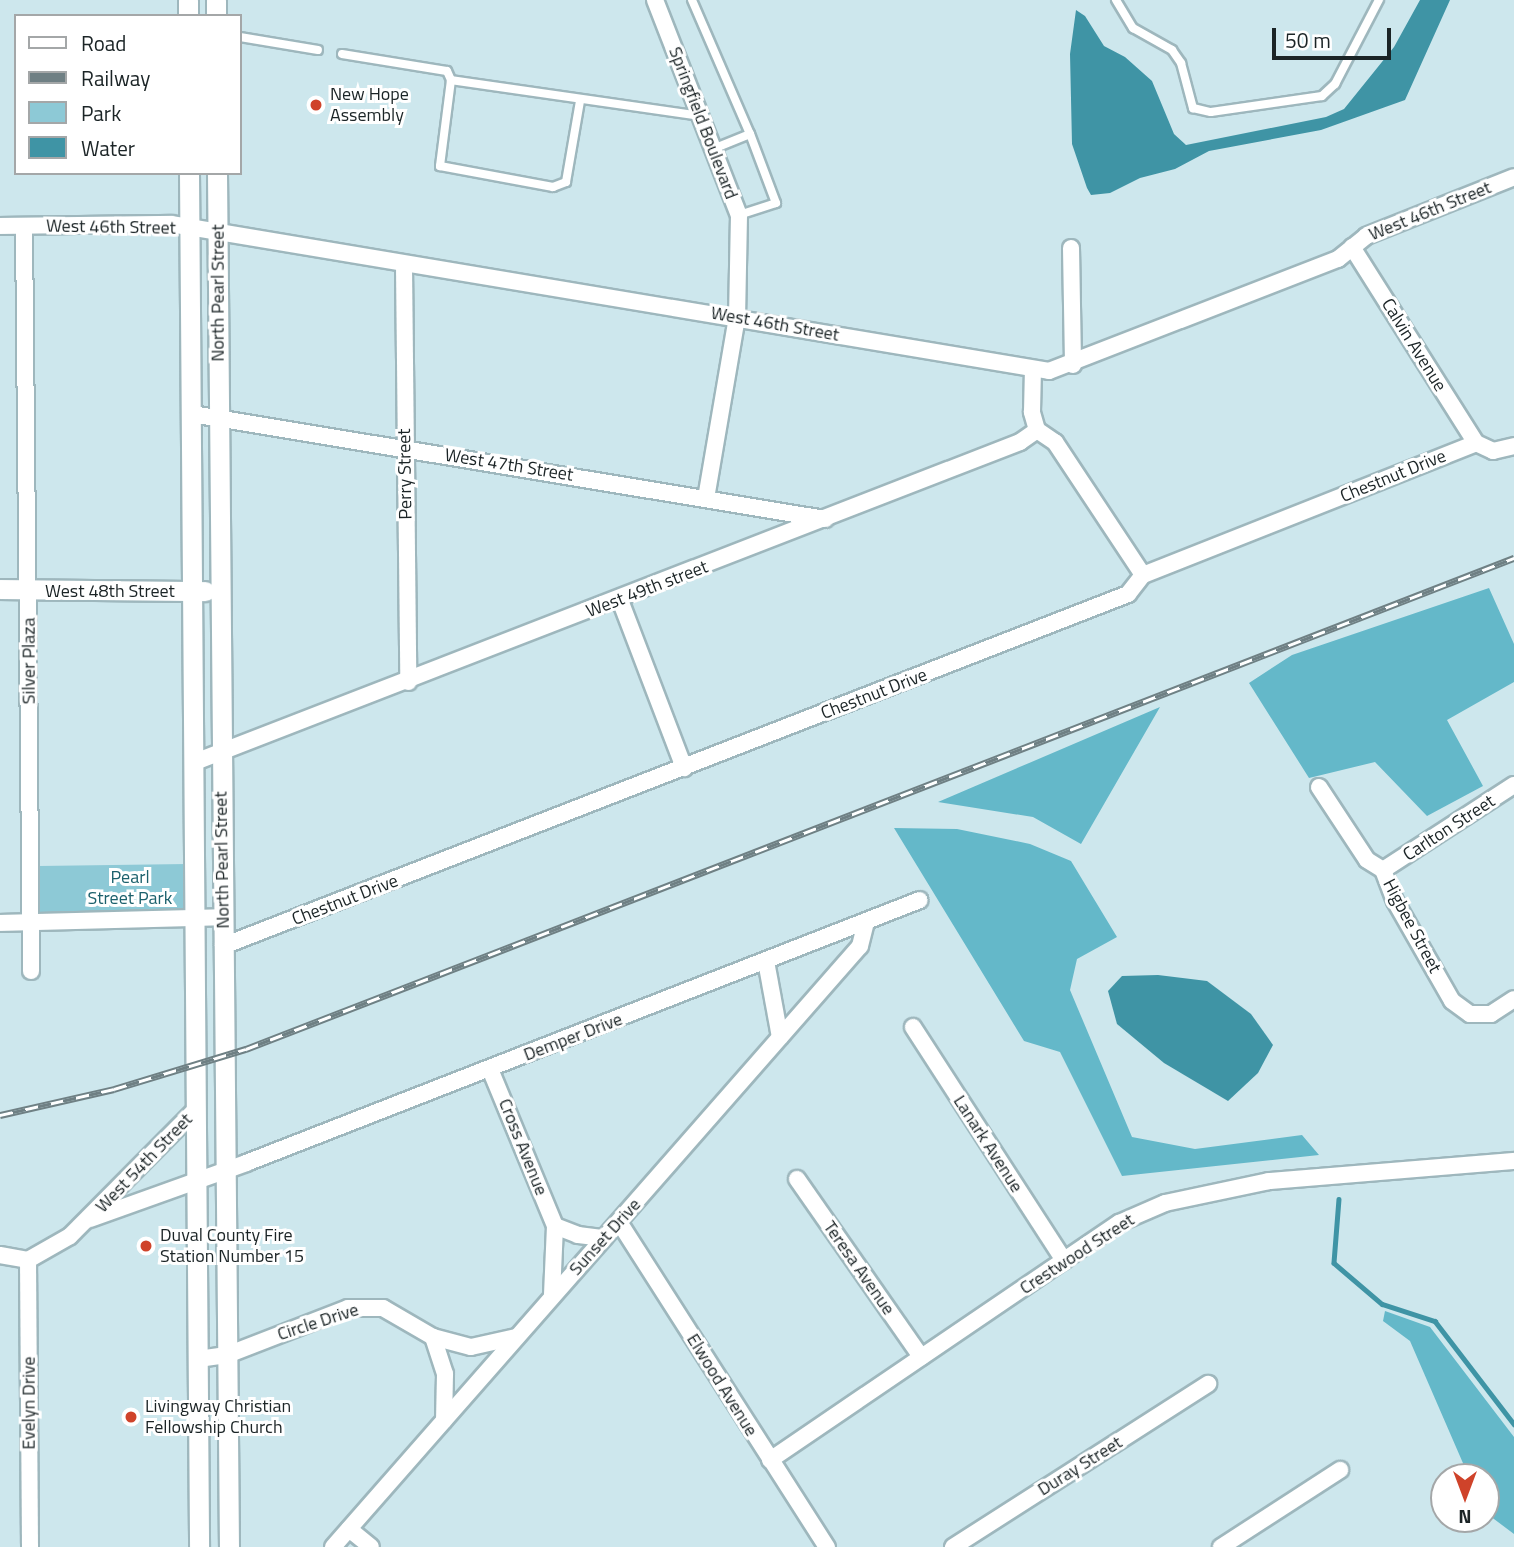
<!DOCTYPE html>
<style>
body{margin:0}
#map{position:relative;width:1514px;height:1547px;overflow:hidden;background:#cde7ed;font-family:"Titillium Web",sans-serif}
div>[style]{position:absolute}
.green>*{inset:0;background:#8dc9d6}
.forest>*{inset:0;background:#64b8c9}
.water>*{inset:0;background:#3f94a5}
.stream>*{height:4.5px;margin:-2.25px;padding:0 2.25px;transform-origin:2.25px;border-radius:2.25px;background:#3f94a5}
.roads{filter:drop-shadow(2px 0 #9eb7bd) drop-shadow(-2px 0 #9eb7bd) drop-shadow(0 2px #9eb7bd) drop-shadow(0 -2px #9eb7bd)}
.service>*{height:8px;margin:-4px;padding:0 4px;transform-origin:4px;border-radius:4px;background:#fff}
.minor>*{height:16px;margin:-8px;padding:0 8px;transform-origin:8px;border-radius:8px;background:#fff}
.tertiary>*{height:19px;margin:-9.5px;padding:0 9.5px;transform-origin:9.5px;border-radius:9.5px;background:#fff}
.rail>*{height:7px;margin-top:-3.5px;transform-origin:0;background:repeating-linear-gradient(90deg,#fff 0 13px,#6f8084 0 26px);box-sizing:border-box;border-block:2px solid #6f8084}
.dots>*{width:19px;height:19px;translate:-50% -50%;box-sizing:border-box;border:4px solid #fff;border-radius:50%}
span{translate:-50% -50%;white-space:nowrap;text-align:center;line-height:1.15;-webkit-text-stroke:6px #fff;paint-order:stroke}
.poi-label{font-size:18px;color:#1b2426}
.left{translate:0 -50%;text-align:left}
.street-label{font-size:18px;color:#1b2426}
.park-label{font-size:18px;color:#1b606c}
.legend{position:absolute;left:14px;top:14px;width:228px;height:161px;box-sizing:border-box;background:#fff;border:2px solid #a4a7a8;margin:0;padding:9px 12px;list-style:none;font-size:21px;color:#1b2426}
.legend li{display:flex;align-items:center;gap:14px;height:35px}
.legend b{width:35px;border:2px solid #a4a7a8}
.north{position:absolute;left:1430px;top:1463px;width:70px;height:70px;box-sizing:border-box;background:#fff;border:2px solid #a4a7a8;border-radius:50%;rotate:180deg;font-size:19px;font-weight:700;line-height:28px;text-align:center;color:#1b2426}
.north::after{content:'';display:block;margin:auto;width:24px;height:32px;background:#cf432a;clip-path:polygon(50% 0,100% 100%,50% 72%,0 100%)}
.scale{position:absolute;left:1272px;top:28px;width:119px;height:32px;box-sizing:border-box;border:4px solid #1b2426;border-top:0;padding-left:9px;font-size:21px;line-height:24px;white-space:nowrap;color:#1b2426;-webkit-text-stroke:5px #fff;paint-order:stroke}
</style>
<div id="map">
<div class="green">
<div style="clip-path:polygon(187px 864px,187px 910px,39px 915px,39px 866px)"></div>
</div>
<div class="forest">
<div style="clip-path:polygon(1489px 588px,1514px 644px,1514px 682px,1447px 720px,1483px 786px,1427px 816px,1375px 762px,1309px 778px,1249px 683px,1292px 655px)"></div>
<div style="clip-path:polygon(1160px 707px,1081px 844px,1033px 817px,938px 802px)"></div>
<div style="clip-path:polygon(894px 828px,957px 829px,1030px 844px,1071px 861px,1117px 937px,1077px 959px,1070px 990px,1132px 1137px,1195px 1149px,1302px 1135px,1319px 1155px,1122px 1176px,1060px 1052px,1024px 1041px)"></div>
<div style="clip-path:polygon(1385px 1311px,1430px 1327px,1514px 1437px,1514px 1534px,1486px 1513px,1486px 1477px,1469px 1477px,1410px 1341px,1383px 1321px)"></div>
</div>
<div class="water">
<div style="clip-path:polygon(1420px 0,1450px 0,1405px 100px,1321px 130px,1209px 151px,1175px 169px,1140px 178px,1110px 193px,1091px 195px,1087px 188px,1072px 144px,1070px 54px,1076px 10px,1085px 16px,1104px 46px,1125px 57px,1152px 81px,1174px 134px,1186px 145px,1326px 117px,1344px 109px,1394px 47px)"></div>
<div style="clip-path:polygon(1158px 975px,1207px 981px,1251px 1014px,1273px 1045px,1258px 1073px,1228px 1101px,1164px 1063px,1117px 1024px,1108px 991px,1122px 976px)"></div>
</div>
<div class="stream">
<div style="left:1339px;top:1199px;width:64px;rotate:94.5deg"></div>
<div style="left:1334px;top:1263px;width:63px;rotate:40.5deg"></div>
<div style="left:1382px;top:1304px;width:56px;rotate:17.8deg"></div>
<div style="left:1435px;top:1321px;width:130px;rotate:52.5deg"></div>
</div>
<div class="roads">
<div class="service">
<div style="left:692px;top:0;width:146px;rotate:66.6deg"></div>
<div style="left:750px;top:134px;width:40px;rotate:158deg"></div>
<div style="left:1116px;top:0;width:33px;rotate:59deg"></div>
<div style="left:1133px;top:28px;width:45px;rotate:29.4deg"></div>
<div style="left:1172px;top:50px;width:16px;rotate:55deg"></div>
<div style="left:1181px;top:63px;width:47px;rotate:75.1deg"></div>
<div style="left:1193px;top:108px;width:18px;rotate:13deg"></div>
<div style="left:1211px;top:112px;width:112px;rotate:-8.2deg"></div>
<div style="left:1322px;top:96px;width:18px;rotate:-43deg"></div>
<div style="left:1335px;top:84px;width:95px;rotate:-62.4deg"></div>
<div style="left:240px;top:37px;width:79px;rotate:9.5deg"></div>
<div style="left:342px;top:54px;width:106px;rotate:9.2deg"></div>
<div style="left:447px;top:71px;width:10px;rotate:66deg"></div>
<div style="left:451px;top:80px;width:252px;rotate:8.2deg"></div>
<div style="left:451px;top:80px;width:87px;rotate:97.3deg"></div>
<div style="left:440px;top:166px;width:115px;rotate:10.5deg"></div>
<div style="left:553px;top:187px;width:14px;rotate:-21deg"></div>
<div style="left:566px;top:182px;width:82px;rotate:-80.2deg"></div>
<div style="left:739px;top:215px;width:39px;rotate:-18deg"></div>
<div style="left:776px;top:203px;width:74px;rotate:-110.6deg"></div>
</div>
<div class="minor">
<div style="left:655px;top:0;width:231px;rotate:68.7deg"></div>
<div style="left:739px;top:215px;width:102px;rotate:91.1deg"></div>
<div style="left:737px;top:317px;width:184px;rotate:99.7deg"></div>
<div style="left:0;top:226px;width:171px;rotate:-0.7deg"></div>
<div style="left:171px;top:224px;width:890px;rotate:9.5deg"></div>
<div style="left:1049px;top:371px;width:310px;rotate:-21.2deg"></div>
<div style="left:1338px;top:259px;width:36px;rotate:-39deg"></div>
<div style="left:1366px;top:236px;width:159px;rotate:-21.7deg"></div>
<div style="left:24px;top:226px;width:745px;rotate:89.46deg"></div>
<div style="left:1352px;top:247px;width:232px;rotate:57.7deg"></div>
<div style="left:1071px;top:248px;width:117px;rotate:89deg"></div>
<div style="left:404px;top:266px;width:416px;rotate:89.4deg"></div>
<div style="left:192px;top:414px;width:642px;rotate:9.42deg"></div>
<div style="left:1037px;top:430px;width:22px;rotate:34deg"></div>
<div style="left:1055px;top:442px;width:159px;rotate:56.5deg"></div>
<div style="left:620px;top:600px;width:180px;rotate:69.1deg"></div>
<div style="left:195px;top:762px;width:885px;rotate:-21.2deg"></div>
<div style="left:1020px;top:442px;width:21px;rotate:-35deg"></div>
<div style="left:1037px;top:430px;width:19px;rotate:-106deg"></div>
<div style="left:1032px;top:412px;width:43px;rotate:-88.7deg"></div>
<div style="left:1319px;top:787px;width:87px;rotate:56.7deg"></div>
<div style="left:1367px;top:860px;width:19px;rotate:32deg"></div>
<div style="left:1383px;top:870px;width:33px;rotate:69deg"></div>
<div style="left:1395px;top:901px;width:115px;rotate:60.3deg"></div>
<div style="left:1452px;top:1001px;width:22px;rotate:36deg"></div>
<div style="left:1470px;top:1014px;width:21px"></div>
<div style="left:1491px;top:1014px;width:27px;rotate:-33deg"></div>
<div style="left:1383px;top:870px;width:156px;rotate:-33deg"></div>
<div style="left:0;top:923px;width:223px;rotate:-1.5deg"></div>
<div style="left:223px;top:946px;width:971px;rotate:-21.25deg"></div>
<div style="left:1128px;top:594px;width:24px;rotate:-52deg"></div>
<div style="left:1143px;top:575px;width:358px;rotate:-21.6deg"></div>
<div style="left:1476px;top:443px;width:19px;rotate:25deg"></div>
<div style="left:1493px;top:451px;width:22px;rotate:-13deg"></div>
<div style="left:766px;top:961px;width:77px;rotate:79.6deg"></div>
<div style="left:913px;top:1027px;width:278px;rotate:57.1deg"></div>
<div style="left:490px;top:1069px;width:170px;rotate:67.5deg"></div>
<div style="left:555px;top:1226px;width:70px;rotate:92.5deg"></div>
<div style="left:797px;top:1179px;width:217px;rotate:55.1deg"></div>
<div style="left:90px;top:1219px;width:166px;rotate:-19.7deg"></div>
<div style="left:246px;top:1163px;width:723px;rotate:-21.32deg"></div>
<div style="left:619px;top:1222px;width:386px;rotate:57.4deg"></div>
<div style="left:555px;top:1226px;width:25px;rotate:21deg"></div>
<div style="left:578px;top:1235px;width:26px;rotate:7deg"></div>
<div style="left:0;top:1255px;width:28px;rotate:10deg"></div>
<div style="left:28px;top:1260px;width:48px;rotate:-29.7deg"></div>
<div style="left:70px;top:1236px;width:180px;rotate:-45.2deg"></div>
<div style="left:28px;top:1260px;width:287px;rotate:89.6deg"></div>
<div style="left:433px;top:1337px;width:39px;rotate:15deg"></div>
<div style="left:471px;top:1347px;width:46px;rotate:-12.5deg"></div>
<div style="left:198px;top:1359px;width:29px;rotate:-8deg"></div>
<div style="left:227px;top:1355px;width:130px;rotate:-21.2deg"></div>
<div style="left:348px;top:1308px;width:35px"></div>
<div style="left:383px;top:1308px;width:58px;rotate:30.1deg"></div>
<div style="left:433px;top:1337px;width:39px;rotate:72deg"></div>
<div style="left:445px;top:1374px;width:46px;rotate:91.2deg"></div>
<div style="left:770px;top:1460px;width:422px;rotate:-34.2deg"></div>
<div style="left:1119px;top:1223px;width:50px;rotate:-23.5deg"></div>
<div style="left:1165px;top:1203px;width:106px;rotate:-11.9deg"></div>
<div style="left:1269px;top:1181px;width:246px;rotate:-4.7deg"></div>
<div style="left:349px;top:1529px;width:28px;rotate:39deg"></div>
<div style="left:333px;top:1547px;width:799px;rotate:-48.75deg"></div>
<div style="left:860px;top:946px;width:25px;rotate:-76deg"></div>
<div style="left:953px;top:1547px;width:303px;rotate:-32.6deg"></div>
<div style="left:1221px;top:1547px;width:142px;rotate:-32.9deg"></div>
</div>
<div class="tertiary">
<div style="left:188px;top:0;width:16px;rotate:90deg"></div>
<div style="left:216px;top:0;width:16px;rotate:90deg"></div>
<div style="left:189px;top:173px;width:1374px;rotate:89.58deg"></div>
<div style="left:217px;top:173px;width:1374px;rotate:89.5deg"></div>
<div style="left:0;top:589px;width:205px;rotate:0.6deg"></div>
</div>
</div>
<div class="rail">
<div style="left:0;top:1115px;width:117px;rotate:-12.8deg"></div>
<div style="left:114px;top:1089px;width:138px;rotate:-16.9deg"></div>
<div style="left:246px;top:1049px;width:1360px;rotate:-21.17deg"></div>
</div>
<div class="dots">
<div style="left:316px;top:105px;background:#cf432a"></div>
<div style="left:146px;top:1246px;background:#cf432a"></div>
<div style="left:131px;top:1417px;background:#cf432a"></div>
</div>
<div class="poi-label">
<span class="left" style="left:330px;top:105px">New Hope<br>Assembly</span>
<span class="left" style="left:160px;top:1246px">Duval County Fire<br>Station Number 15</span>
<span class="left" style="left:145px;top:1417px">Livingway Christian<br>Fellowship Church</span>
</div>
<div class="street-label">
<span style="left:703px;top:123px;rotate:69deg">Springfield Boulevard</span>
<span style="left:1430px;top:211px;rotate:-22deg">West 46th Street</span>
<span style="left:111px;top:227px;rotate:1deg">West 46th Street</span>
<span style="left:218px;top:293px;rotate:-90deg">North Pearl Street</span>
<span style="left:775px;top:324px;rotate:10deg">West 46th Street</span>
<span style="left:1414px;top:345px;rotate:58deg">Calvin Avenue</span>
<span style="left:509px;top:465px;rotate:9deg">West 47th Street</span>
<span style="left:405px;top:474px;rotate:-91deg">Perry Street</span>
<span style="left:1393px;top:476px;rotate:-22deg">Chestnut Drive</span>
<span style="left:647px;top:589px;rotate:-21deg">West 49th street</span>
<span style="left:110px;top:591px">West 48th Street</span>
<span style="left:29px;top:661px;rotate:-90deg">Silver Plaza</span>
<span style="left:874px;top:694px;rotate:-21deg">Chestnut Drive</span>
<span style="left:1449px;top:828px;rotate:-33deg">Carlton Street</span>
<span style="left:222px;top:860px;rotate:-91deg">North Pearl Street</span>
<span style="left:345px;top:900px;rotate:-21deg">Chestnut Drive</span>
<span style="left:1412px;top:926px;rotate:62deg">Higbee Street</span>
<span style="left:573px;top:1037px;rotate:-21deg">Demper Drive</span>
<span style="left:988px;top:1144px;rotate:57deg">Lanark Avenue</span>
<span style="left:523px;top:1147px;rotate:68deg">Cross Avenue</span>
<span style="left:144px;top:1163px;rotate:-46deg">West 54th Street</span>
<span style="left:605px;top:1237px;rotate:-48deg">Sunset Drive</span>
<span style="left:1077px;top:1254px;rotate:-33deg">Crestwood Street</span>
<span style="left:859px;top:1268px;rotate:55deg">Teresa Avenue</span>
<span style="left:318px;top:1322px;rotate:-18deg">Circle Drive</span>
<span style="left:722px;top:1385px;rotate:58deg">Elwood Avenue</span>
<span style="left:29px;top:1403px;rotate:-90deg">Evelyn Drive</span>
<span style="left:1080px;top:1466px;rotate:-32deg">Duray Street</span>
</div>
<div class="park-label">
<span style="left:130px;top:888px">Pearl<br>Street Park</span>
</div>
<ul class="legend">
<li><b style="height:9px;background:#fff"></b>Road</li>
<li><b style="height:9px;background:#6f8084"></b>Railway</li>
<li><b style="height:19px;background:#8dc9d6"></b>Park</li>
<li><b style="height:19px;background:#3f94a5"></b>Water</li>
</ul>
<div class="north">N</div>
<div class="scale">50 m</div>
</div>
